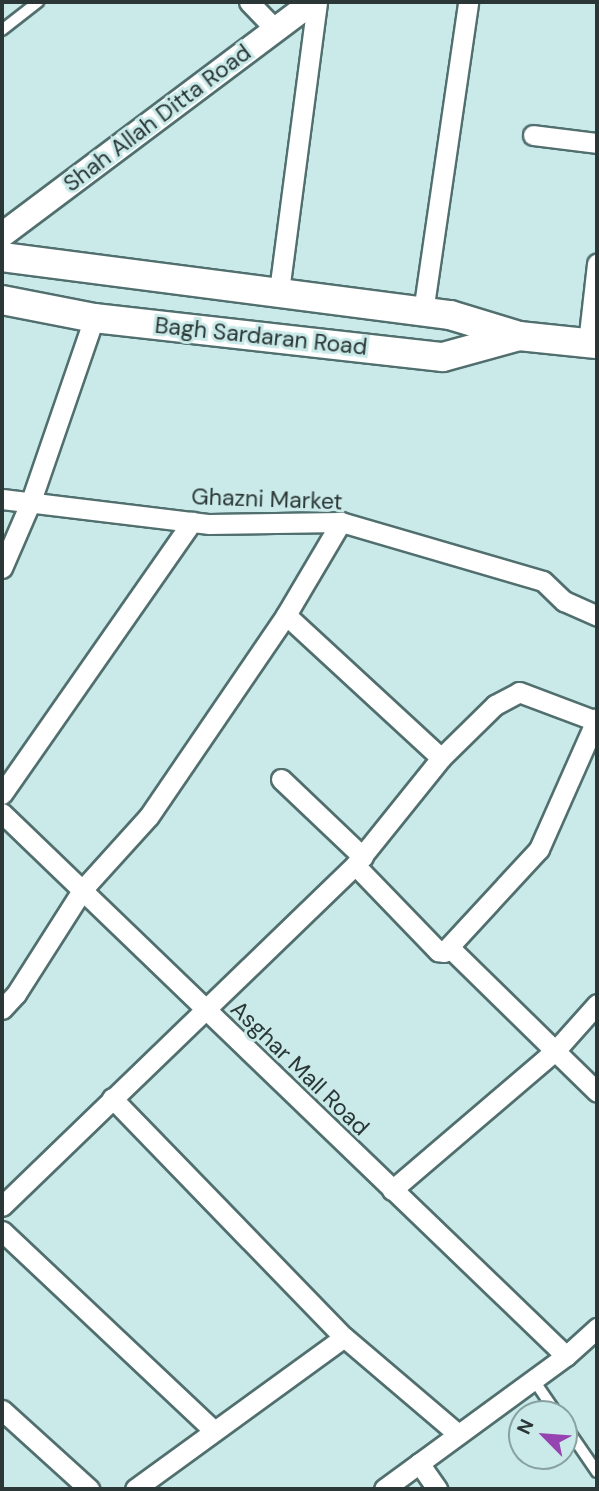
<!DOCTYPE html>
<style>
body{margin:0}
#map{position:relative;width:599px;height:1491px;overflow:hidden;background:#c9eae8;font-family:"DM Sans",sans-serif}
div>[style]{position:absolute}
.roads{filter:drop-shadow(2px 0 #516f6e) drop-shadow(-2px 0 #516f6e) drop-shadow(0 2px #516f6e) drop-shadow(0 -2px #516f6e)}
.service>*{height:10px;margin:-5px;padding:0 5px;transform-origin:5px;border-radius:5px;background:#fff}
.minor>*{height:19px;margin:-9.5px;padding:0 9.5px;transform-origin:9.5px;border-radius:9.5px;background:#fff}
.tertiary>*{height:24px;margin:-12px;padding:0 12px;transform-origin:12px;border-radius:12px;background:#fff}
.secondary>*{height:28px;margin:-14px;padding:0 14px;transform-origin:14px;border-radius:14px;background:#fff}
span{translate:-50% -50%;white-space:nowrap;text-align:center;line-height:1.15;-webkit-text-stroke:6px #c9eae8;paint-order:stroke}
.street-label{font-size:23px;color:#2a3736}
.frame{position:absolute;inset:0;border:4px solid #2a3736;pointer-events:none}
.north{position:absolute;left:508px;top:1400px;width:70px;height:70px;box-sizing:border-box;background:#c9eae8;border:2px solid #89a2a1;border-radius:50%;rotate:295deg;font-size:19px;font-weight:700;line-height:28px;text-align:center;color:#2a3736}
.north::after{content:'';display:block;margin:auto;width:24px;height:32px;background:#9744b3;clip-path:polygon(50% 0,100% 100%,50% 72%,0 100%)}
</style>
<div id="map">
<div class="roads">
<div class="service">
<div style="left:2px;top:30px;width:46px;rotate:-37.9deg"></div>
<div style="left:533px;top:1379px;width:42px;rotate:55.6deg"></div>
<div style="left:564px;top:1424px;width:58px;rotate:55.5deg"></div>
</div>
<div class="minor">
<div style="left:249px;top:2px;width:37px;rotate:46deg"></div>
<div style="left:533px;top:135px;width:64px;rotate:7.1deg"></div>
<div style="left:279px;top:291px;width:291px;rotate:-82.5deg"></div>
<div style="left:423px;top:312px;width:313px;rotate:-81.7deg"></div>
<div style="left:588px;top:343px;width:80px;rotate:-83.5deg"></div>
<div style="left:2px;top:499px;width:209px;rotate:6.9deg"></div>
<div style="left:209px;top:524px;width:132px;rotate:-0.9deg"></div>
<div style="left:341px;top:522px;width:210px;rotate:16.3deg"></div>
<div style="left:543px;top:581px;width:29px;rotate:44deg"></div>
<div style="left:564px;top:601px;width:36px;rotate:24deg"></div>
<div style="left:2px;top:568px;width:73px;rotate:-66.6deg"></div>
<div style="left:31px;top:501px;width:194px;rotate:-71deg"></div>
<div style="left:286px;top:615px;width:211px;rotate:42.7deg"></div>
<div style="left:281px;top:779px;width:113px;rotate:43.6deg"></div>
<div style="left:2px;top:794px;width:332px;rotate:-55.1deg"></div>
<div style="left:2px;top:813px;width:783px;rotate:43.91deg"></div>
<div style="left:355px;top:865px;width:120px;rotate:46deg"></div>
<div style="left:438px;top:951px;width:6px;rotate:9deg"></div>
<div style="left:444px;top:952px;width:140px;rotate:-47.3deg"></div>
<div style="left:539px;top:849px;width:143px;rotate:-66.1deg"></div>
<div style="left:449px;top:947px;width:207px;rotate:44.4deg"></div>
<div style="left:2px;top:1009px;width:21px;rotate:-47deg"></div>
<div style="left:16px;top:994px;width:125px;rotate:-57.5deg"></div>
<div style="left:83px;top:889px;width:98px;rotate:-47.9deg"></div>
<div style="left:149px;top:816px;width:243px;rotate:-55.7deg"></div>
<div style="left:286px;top:615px;width:108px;rotate:-59.4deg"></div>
<div style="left:112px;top:1098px;width:333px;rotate:45.9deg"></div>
<div style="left:344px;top:1337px;width:150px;rotate:40.4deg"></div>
<div style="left:392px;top:1190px;width:214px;rotate:-40.5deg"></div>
<div style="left:555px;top:1051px;width:63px;rotate:-48.2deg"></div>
<div style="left:2px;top:1206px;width:491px;rotate:-44deg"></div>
<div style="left:355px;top:865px;width:137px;rotate:-51.2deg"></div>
<div style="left:441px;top:758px;width:76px;rotate:-44.5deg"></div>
<div style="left:495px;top:705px;width:27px;rotate:-28deg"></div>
<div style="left:519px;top:692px;width:82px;rotate:20.6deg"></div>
<div style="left:2px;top:1231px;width:291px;rotate:43.3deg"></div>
<div style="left:2px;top:1410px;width:118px;rotate:42.2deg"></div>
<div style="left:419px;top:1463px;width:32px;rotate:55deg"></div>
<div style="left:135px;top:1489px;width:258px;rotate:-36deg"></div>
<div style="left:384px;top:1489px;width:225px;rotate:-36.2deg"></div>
<div style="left:566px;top:1356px;width:42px;rotate:-42.1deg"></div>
</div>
<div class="tertiary">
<div style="left:2px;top:235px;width:388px;rotate:-36.9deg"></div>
</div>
<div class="secondary">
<div style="left:2px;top:257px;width:452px;rotate:7.4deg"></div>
<div style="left:450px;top:315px;width:72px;rotate:16.9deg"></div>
<div style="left:519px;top:336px;width:78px;rotate:5.9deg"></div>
<div style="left:2px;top:300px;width:94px;rotate:11.1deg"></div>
<div style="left:94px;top:318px;width:351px;rotate:6.4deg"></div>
<div style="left:443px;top:357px;width:79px;rotate:-15.4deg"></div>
</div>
</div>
<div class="street-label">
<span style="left:157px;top:118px;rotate:-37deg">Shah Allah Ditta Road</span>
<span style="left:261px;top:336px;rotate:6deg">Bagh Sardaran Road</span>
<span style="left:267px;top:499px;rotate:2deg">Ghazni Market</span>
<span style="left:300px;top:1068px;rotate:44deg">Asghar Mall Road</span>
</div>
<div class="frame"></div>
<div class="north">N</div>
</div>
